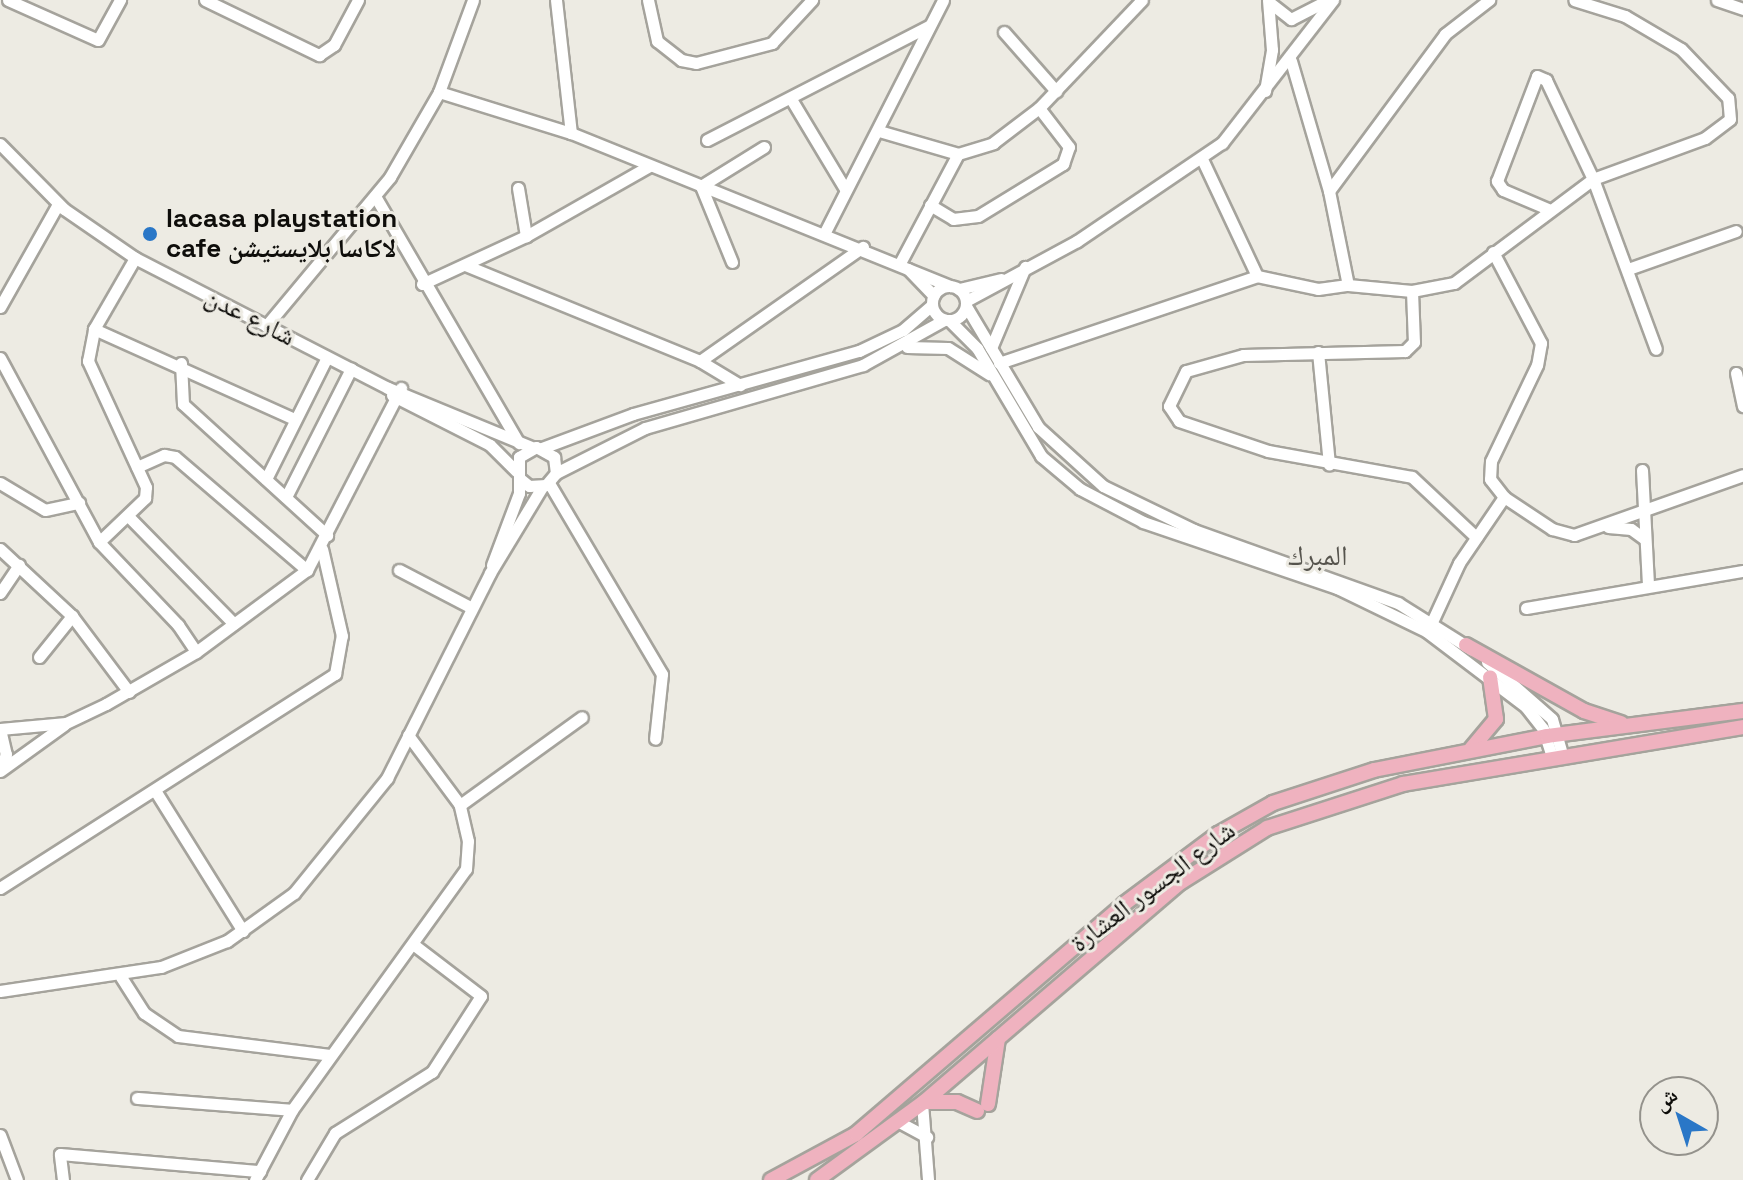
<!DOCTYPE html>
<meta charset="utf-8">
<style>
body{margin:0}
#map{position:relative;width:1743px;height:1180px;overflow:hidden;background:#edebe3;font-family:"Space Grotesk","Noto Naskh Arabic",sans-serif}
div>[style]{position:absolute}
.roads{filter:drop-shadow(2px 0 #a5a39c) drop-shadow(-2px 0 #a5a39c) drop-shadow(0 2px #a5a39c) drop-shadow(0 -2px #a5a39c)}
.minor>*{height:11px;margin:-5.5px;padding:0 5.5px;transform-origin:5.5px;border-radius:5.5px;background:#fff}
.minor>.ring{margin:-5.5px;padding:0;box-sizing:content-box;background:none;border:11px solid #fff;border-radius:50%}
.major>*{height:14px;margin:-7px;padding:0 7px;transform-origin:7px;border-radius:7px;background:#efb2bf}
.dots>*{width:22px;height:22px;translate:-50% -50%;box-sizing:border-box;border:4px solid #edebe3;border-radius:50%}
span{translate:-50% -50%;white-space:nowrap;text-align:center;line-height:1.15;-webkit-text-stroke:6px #edebe3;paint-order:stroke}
.poi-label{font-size:26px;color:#0e0d0a;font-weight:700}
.left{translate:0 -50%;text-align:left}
.street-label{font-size:26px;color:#0e0d0a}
.neighbourhood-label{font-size:28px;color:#56544d}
.north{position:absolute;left:1639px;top:1076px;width:80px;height:80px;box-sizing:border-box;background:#edebe3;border:2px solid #94928c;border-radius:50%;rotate:321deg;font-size:22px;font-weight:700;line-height:32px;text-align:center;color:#0e0d0a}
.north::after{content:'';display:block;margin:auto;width:28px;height:36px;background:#2a77c7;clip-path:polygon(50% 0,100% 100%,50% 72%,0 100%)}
</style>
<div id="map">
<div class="roads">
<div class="minor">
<div style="left:8px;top:0;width:98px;rotate:24deg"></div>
<div style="left:98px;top:40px;width:46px;rotate:-61.2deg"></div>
<div style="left:205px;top:0;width:127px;rotate:25.8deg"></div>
<div style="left:319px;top:55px;width:18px;rotate:-34deg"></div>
<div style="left:334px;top:45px;width:51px;rotate:-61.9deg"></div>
<div style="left:556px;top:0;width:134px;rotate:83.6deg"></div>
<div style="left:648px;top:0;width:42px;rotate:77.6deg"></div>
<div style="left:657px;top:41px;width:31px;rotate:38deg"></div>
<div style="left:681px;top:60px;width:15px;rotate:11deg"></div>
<div style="left:696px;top:63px;width:79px;rotate:-14.7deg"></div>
<div style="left:772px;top:43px;width:59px;rotate:-47.1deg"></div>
<div style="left:1717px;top:0;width:28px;rotate:19deg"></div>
<div style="left:1269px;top:2px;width:28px;rotate:38deg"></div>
<div style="left:1291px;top:19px;width:42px;rotate:-27.2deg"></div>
<div style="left:1004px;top:32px;width:79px;rotate:48.6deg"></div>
<div style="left:1291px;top:61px;width:135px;rotate:73.7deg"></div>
<div style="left:1329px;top:191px;width:96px;rotate:78.6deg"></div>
<div style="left:1265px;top:91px;width:42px;rotate:-80.3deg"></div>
<div style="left:1272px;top:50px;width:50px;rotate:-94.6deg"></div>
<div style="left:439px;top:92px;width:138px;rotate:17.3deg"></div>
<div style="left:571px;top:133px;width:409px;rotate:22deg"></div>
<div style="left:791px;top:99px;width:105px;rotate:59deg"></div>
<div style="left:879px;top:131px;width:82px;rotate:16.2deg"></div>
<div style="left:707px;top:140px;width:250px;rotate:-27.2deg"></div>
<div style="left:0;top:144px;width:91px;rotate:45.4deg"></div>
<div style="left:64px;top:209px;width:86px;rotate:34.6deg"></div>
<div style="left:135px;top:258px;width:284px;rotate:27.2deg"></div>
<div style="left:388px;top:388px;width:155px;rotate:22.4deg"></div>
<div style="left:1202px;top:159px;width:129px;rotate:64.8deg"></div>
<div style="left:1257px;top:276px;width:62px;rotate:12deg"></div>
<div style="left:1318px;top:289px;width:30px;rotate:-8deg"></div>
<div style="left:1348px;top:285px;width:64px;rotate:5.4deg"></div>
<div style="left:1412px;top:291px;width:43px;rotate:-10.8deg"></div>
<div style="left:1454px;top:283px;width:174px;rotate:-36.8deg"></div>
<div style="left:1593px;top:179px;width:119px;rotate:-20.1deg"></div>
<div style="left:1705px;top:138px;width:31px;rotate:-37deg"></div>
<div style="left:1730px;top:119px;width:21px;rotate:-95deg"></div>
<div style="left:1728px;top:98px;width:68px;rotate:-133.8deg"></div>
<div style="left:1681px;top:49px;width:65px;rotate:-149.5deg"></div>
<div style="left:1625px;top:16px;width:53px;rotate:-162.6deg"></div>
<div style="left:518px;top:188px;width:49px;rotate:80.5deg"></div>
<div style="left:1329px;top:191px;width:195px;rotate:-53.5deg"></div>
<div style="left:1445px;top:34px;width:56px;rotate:-37.7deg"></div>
<div style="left:375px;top:196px;width:286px;rotate:59.8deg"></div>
<div style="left:930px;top:205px;width:27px;rotate:31deg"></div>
<div style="left:953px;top:219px;width:25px;rotate:-7deg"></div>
<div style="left:978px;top:216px;width:100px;rotate:-31.5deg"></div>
<div style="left:1063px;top:164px;width:18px;rotate:-71deg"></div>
<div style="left:1069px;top:147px;width:49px;rotate:-127.6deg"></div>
<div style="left:1548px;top:209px;width:49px;rotate:-157.1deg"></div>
<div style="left:1503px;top:190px;width:11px;rotate:-124deg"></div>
<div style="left:1497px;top:181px;width:112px;rotate:-69.1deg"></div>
<div style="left:1537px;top:76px;width:10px;rotate:24deg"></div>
<div style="left:1546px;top:80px;width:110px;rotate:64.6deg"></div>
<div style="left:1593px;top:179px;width:181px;rotate:69.7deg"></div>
<div style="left:825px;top:232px;width:260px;rotate:-63deg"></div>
<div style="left:1493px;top:252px;width:103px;rotate:62.2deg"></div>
<div style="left:1541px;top:343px;width:22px;rotate:100deg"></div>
<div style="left:1537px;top:365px;width:106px;rotate:115.6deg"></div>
<div style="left:1491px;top:461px;width:18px;rotate:93deg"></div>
<div style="left:1490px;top:479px;width:23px;rotate:52deg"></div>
<div style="left:1504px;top:497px;width:58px;rotate:33.7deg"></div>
<div style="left:1552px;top:529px;width:23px;rotate:15deg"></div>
<div style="left:1574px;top:535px;width:179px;rotate:-19.5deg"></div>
<div style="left:732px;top:262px;width:82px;rotate:-112.2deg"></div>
<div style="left:701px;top:186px;width:74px;rotate:-31.8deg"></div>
<div style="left:900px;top:263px;width:123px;rotate:-62deg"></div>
<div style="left:958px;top:154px;width:37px;rotate:-17deg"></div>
<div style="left:993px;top:143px;width:58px;rotate:-37.3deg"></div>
<div style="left:1039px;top:108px;width:149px;rotate:-46.4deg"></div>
<div style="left:465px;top:265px;width:254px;rotate:22.2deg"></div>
<div style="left:700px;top:361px;width:47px;rotate:31deg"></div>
<div style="left:1631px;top:268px;width:111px;rotate:-19.4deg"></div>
<div style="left:908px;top:269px;width:37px;rotate:46deg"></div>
<div style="left:422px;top:284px;width:115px;rotate:-24.8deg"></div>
<div style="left:526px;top:236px;width:142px;rotate:-29.6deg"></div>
<div class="ring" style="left:932px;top:286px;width:23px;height:23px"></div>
<div style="left:959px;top:289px;width:43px;rotate:-13.4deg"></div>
<div style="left:1412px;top:291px;width:51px;rotate:87.8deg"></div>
<div style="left:1414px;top:342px;width:13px;rotate:135deg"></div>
<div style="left:1405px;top:351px;width:162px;rotate:178.6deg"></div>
<div style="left:1243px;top:355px;width:59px;rotate:164.3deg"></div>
<div style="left:1186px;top:371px;width:39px;rotate:116deg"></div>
<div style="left:1169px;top:406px;width:18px;rotate:56deg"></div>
<div style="left:1179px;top:421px;width:94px;rotate:18.6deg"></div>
<div style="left:1268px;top:451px;width:146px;rotate:10.2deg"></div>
<div style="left:1412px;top:477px;width:88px;rotate:43.2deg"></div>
<div style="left:966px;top:301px;width:126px;rotate:-28.4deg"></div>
<div style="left:1077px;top:241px;width:175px;rotate:-34.1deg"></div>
<div style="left:1222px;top:143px;width:181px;rotate:-52.2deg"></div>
<div style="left:966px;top:306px;width:141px;rotate:59.2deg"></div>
<div style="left:1038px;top:427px;width:88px;rotate:42.2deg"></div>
<div style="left:1103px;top:486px;width:101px;rotate:25.8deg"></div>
<div style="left:1194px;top:530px;width:217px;rotate:19.7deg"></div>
<div style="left:1398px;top:603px;width:86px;rotate:32.2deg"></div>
<div style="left:0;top:307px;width:118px;rotate:-60.6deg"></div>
<div style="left:949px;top:320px;width:40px;rotate:45deg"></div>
<div style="left:977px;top:348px;width:126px;rotate:59.3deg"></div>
<div style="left:1041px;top:456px;width:51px;rotate:40.2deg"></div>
<div style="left:1080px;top:489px;width:71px;rotate:27.6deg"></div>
<div style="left:1143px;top:522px;width:205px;rotate:18.8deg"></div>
<div style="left:1337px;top:588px;width:99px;rotate:25.8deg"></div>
<div style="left:1426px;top:631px;width:126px;rotate:37.2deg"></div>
<div style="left:1526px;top:707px;width:28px;rotate:52deg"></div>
<div style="left:1543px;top:729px;width:29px;rotate:72deg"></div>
<div style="left:266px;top:326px;width:194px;rotate:-50.2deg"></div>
<div style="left:390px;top:177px;width:98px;rotate:-60deg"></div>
<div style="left:439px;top:92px;width:98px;rotate:-69.7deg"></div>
<div style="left:94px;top:329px;width:219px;rotate:24.2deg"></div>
<div style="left:907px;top:347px;width:41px;rotate:1.4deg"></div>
<div style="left:948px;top:348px;width:49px;rotate:32.4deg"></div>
<div style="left:991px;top:348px;width:88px;rotate:-67.2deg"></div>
<div style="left:1318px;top:352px;width:113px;rotate:84.4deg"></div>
<div style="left:0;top:358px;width:209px;rotate:61.7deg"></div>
<div style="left:99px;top:542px;width:115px;rotate:46.4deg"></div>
<div style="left:178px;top:625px;width:32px;rotate:56deg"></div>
<div style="left:700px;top:361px;width:199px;rotate:-35deg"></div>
<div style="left:181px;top:363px;width:41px;rotate:87.2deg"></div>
<div style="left:183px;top:404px;width:195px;rotate:42.3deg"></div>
<div style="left:999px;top:363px;width:272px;rotate:-18.6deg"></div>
<div style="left:1736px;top:373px;width:34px;rotate:78deg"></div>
<div style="left:392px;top:395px;width:110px;rotate:27deg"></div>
<div style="left:490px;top:445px;width:37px;rotate:45deg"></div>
<div style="left:542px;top:448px;width:97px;rotate:-20.5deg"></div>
<div style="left:633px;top:414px;width:235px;rotate:-15.6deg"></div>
<div style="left:859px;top:351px;width:49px;rotate:-25.5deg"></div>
<div style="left:903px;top:330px;width:38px;rotate:-41deg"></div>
<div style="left:137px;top:467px;width:30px;rotate:-24deg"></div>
<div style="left:164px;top:455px;width:11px;rotate:10deg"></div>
<div style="left:175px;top:457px;width:174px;rotate:40.6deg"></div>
<div style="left:1642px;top:470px;width:116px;rotate:87deg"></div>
<div style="left:556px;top:473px;width:100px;rotate:-26.8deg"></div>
<div style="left:645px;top:428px;width:227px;rotate:-16.1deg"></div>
<div style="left:863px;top:365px;width:93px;rotate:-29.1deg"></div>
<div style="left:266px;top:479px;width:136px;rotate:-63.4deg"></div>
<div style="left:0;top:483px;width:52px;rotate:31deg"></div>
<div style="left:45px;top:510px;width:35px;rotate:-12deg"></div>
<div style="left:549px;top:483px;width:222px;rotate:59.4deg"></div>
<div style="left:662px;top:674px;width:65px;rotate:96.1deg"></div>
<div style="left:286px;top:497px;width:144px;rotate:-63.1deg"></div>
<div style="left:130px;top:518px;width:148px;rotate:45.5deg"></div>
<div style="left:1608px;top:527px;width:23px;rotate:5deg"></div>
<div style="left:1631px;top:529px;width:17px;rotate:36deg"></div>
<div style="left:99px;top:542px;width:64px;rotate:-43.7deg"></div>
<div style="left:145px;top:498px;width:11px;rotate:-85deg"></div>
<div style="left:146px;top:487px;width:139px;rotate:-114.7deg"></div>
<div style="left:88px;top:361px;width:33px;rotate:-79deg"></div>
<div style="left:94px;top:329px;width:82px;rotate:-60deg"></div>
<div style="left:0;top:549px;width:98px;rotate:42.9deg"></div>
<div style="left:72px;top:616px;width:95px;rotate:53.1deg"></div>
<div style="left:492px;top:565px;width:77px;rotate:-69.4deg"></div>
<div style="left:519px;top:493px;width:36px;rotate:-90deg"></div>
<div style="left:519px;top:457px;width:20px;rotate:-30deg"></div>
<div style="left:536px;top:447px;width:21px;rotate:29deg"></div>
<div style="left:554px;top:457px;width:16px;rotate:83deg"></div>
<div style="left:556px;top:473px;width:16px;rotate:130deg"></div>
<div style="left:546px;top:485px;width:17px;rotate:177deg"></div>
<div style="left:529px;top:486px;width:13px;rotate:-141deg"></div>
<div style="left:399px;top:570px;width:82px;rotate:27.5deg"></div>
<div style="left:0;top:593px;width:34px;rotate:-56deg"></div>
<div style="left:1526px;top:608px;width:220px;rotate:-9.7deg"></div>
<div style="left:1431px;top:624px;width:67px;rotate:-65.3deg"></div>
<div style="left:1459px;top:563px;width:80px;rotate:-55.7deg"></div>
<div style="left:39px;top:657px;width:53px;rotate:-51.2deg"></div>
<div style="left:1487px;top:662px;width:86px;rotate:41.2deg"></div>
<div style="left:1552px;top:719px;width:37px;rotate:74deg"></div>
<div style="left:0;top:729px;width:66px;rotate:-5.2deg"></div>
<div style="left:66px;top:723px;width:44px;rotate:-25.4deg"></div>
<div style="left:106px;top:704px;width:104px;rotate:-30deg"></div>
<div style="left:196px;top:652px;width:138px;rotate:-36.5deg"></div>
<div style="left:307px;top:570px;width:205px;rotate:-62.7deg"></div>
<div style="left:0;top:729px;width:26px;rotate:77deg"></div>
<div style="left:6px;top:754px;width:17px;rotate:111deg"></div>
<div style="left:0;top:771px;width:79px;rotate:-35.7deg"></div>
<div style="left:156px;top:792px;width:164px;rotate:58deg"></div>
<div style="left:460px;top:805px;width:150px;rotate:-35.8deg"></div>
<div style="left:0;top:888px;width:398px;rotate:-32.6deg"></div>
<div style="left:335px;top:674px;width:39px;rotate:-80deg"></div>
<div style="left:342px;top:636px;width:89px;rotate:-102.9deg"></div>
<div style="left:121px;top:977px;width:43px;rotate:57.4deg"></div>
<div style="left:144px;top:1013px;width:41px;rotate:34.1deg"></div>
<div style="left:178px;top:1036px;width:153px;rotate:7.1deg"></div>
<div style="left:0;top:991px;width:163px;rotate:-8.5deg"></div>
<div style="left:161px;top:967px;width:71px;rotate:-21.5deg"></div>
<div style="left:227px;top:941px;width:82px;rotate:-35.6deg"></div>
<div style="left:294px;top:893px;width:148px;rotate:-51deg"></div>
<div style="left:387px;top:778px;width:229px;rotate:-63.3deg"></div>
<div style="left:490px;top:573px;width:100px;rotate:-58.8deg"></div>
<div style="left:137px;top:1098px;width:155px;rotate:4.4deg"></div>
<div style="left:922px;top:1103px;width:77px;rotate:85.5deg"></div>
<div style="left:899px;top:1122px;width:32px;rotate:28deg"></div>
<div style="left:0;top:1135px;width:48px;rotate:69.3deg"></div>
<div style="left:63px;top:1180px;width:26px;rotate:-97deg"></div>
<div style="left:60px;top:1154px;width:201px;rotate:4.9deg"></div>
<div style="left:255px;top:1180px;width:79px;rotate:-62.1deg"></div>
<div style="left:292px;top:1110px;width:297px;rotate:-54.2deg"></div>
<div style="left:466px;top:869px;width:28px;rotate:-86deg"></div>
<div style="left:468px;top:841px;width:37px;rotate:-103deg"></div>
<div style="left:460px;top:805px;width:87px;rotate:-126.6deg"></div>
<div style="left:307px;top:1180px;width:55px;rotate:-59.2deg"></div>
<div style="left:335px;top:1133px;width:115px;rotate:-32.2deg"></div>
<div style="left:432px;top:1072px;width:90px;rotate:-57.2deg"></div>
<div style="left:481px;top:996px;width:86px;rotate:-142.6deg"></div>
</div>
<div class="major">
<div style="left:1466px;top:645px;width:135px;rotate:29.2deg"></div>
<div style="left:1584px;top:711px;width:39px;rotate:18deg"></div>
<div style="left:1471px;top:749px;width:39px;rotate:-50deg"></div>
<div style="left:1496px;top:719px;width:42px;rotate:-98.1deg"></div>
<div style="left:925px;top:1102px;width:32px"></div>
<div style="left:957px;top:1102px;width:22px;rotate:24deg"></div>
<div style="left:988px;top:1104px;width:66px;rotate:-81.3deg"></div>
<div style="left:771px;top:1180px;width:97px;rotate:-28.4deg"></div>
<div style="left:856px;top:1134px;width:353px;rotate:-40.6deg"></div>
<div style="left:1124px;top:904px;width:117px;rotate:-36.7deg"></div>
<div style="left:1218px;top:834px;width:63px;rotate:-29.4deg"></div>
<div style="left:1273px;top:803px;width:106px;rotate:-18.1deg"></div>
<div style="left:1374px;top:770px;width:176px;rotate:-11.1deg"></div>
<div style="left:1547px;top:736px;width:198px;rotate:-7.3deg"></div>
<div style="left:817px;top:1180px;width:132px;rotate:-36.1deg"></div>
<div style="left:924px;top:1102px;width:338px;rotate:-40.6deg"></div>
<div style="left:1181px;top:882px;width:102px;rotate:-32.1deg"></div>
<div style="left:1267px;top:828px;width:143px;rotate:-17.9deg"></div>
<div style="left:1403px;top:784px;width:345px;rotate:-9.5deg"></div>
</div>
</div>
<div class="dots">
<div style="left:150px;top:234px;background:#2a77c7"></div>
</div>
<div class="poi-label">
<span class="left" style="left:166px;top:234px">lacasa playstation<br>cafe لاكاسا بلايستيشن</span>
</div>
<div class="street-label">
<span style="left:250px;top:317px;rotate:27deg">شارع عدن</span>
<span style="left:1153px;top:887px;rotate:-37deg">شارع الجسور العشارة</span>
</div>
<div class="neighbourhood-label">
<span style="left:1318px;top:555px">المبرك</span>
</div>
<div class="north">ش</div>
</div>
